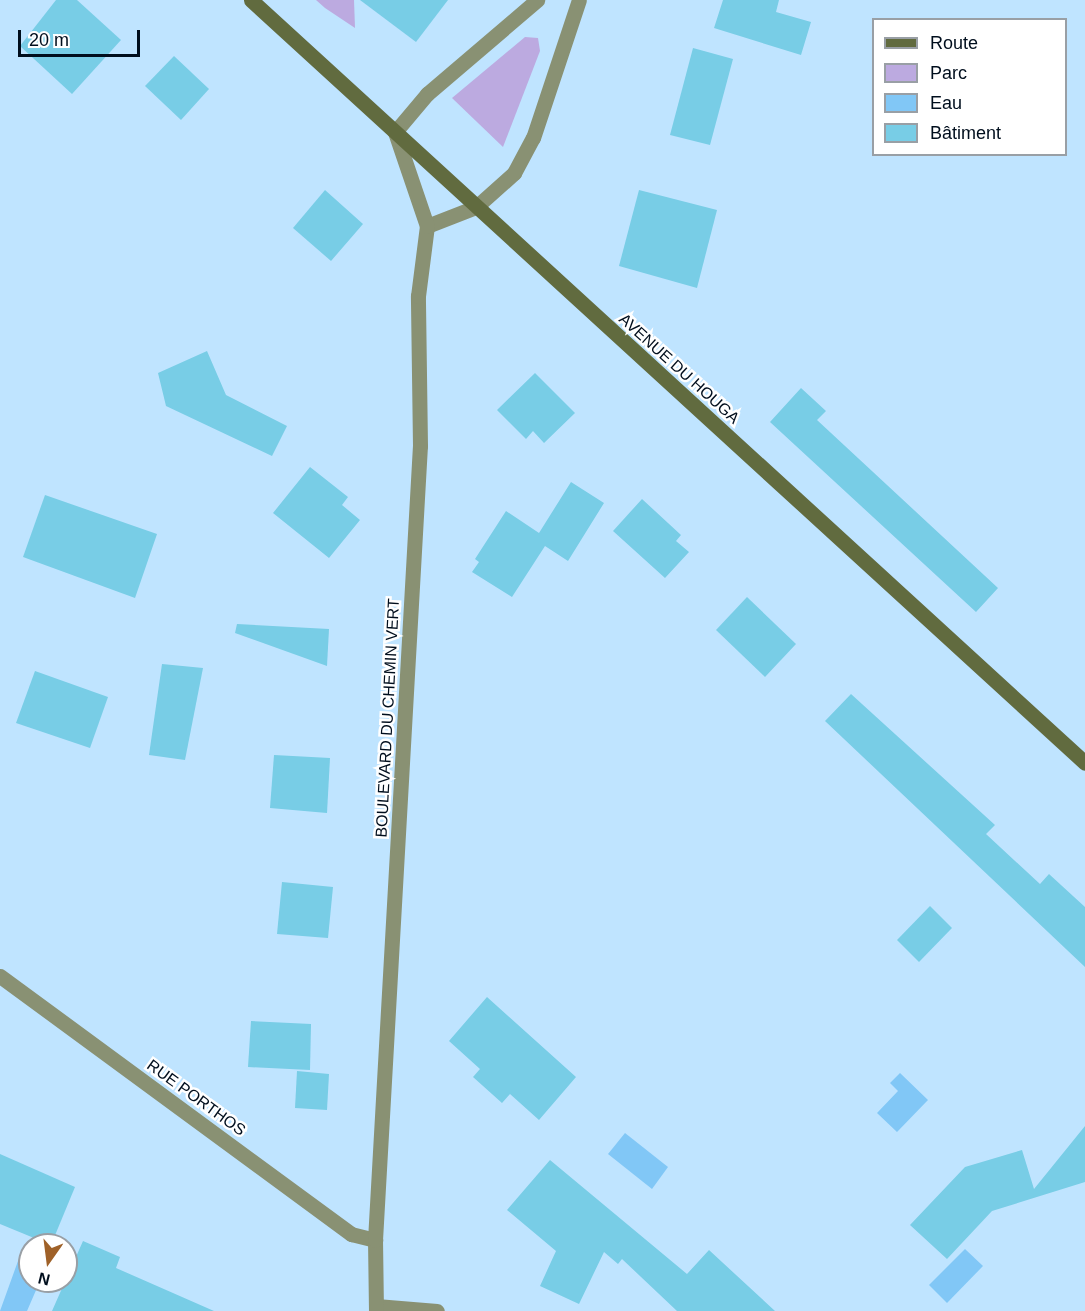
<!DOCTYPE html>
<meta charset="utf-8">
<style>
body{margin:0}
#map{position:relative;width:1085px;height:1311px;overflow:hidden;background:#bfe4ff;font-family:Helvetica,sans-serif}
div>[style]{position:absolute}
.green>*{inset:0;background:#bcaae0}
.water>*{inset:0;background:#81c7f6}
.building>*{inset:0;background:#78cde6}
.minor>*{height:15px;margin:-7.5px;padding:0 7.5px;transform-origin:7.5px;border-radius:7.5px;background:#899173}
.tertiary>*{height:15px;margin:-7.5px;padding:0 7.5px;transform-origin:7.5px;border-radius:7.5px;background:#899173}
.secondary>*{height:15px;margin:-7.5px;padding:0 7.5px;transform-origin:7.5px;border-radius:7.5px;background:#616b3f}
span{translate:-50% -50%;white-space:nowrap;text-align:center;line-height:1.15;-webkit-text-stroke:5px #fff;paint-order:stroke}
.street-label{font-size:16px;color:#000e1d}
.legend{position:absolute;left:872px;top:18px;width:195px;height:138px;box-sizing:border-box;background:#fff;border:2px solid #999fa5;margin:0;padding:8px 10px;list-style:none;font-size:18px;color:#000e1d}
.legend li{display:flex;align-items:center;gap:12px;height:30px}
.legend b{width:30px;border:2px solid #999fa5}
.north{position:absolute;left:18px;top:1233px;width:60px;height:60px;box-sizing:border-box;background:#fff;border:2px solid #999fa5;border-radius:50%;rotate:194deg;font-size:16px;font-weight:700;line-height:24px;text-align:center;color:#000e1d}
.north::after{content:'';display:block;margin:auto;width:21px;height:27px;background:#9f6128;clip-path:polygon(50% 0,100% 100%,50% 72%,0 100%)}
.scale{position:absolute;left:18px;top:30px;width:122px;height:27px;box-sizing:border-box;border:3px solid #000e1d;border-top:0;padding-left:8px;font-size:18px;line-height:21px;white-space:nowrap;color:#000e1d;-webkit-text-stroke:4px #fff;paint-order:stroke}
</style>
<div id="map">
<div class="green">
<div style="clip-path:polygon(316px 0,354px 0,355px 28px,325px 8px)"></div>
<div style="clip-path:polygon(525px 37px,538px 38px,540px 51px,503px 147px,452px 98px)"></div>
</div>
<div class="water">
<div style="clip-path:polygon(900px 1073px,928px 1100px,897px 1132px,877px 1113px,898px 1091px,890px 1083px)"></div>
<div style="clip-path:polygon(625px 1133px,668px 1167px,652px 1189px,608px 1154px)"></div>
<div style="clip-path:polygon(965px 1249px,983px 1266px,947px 1303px,929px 1285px)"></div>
<div style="clip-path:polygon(18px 1261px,30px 1266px,30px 1281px,40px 1281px,27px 1311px,0 1311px)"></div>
</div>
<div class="building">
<div style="clip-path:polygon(56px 0,77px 0,121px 40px,72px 94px,20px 46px)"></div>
<div style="clip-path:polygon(360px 0,448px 0,416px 42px)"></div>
<div style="clip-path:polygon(723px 0,779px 0,776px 12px,811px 22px,801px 55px,714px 28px)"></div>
<div style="clip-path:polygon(693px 48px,733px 59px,710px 145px,670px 135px)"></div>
<div style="clip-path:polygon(174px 56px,209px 89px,181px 120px,145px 86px)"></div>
<div style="clip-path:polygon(325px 190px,363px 224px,331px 261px,293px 228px)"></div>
<div style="clip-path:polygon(639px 190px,717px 210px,697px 288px,619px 266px)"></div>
<div style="clip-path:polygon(207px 351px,226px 395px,287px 426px,272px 456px,166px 406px,158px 373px)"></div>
<div style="clip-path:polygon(535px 373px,575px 413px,544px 443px,533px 431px,526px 439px,497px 410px)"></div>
<div style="clip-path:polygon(801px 388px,826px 411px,817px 420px,998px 588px,976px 612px,770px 422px)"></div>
<div style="clip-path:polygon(310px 467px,348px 497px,342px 505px,360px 520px,329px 558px,273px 513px)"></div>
<div style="clip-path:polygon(571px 482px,604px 503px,568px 561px,545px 546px,512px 597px,472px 572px,479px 562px,475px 559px,506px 511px,539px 533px)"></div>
<div style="clip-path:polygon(45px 495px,157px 534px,135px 598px,23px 557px)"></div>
<div style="clip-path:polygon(642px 499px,681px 535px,676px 541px,689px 552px,665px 578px,613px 531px)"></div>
<div style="clip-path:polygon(747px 597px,796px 644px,765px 677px,716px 630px)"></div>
<div style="clip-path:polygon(237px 624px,329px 629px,327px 666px,235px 633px)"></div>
<div style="clip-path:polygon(162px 664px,203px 668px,185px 760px,149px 755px)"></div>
<div style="clip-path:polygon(35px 671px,108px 697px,90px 748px,16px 723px)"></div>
<div style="clip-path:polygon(851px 694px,995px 825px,986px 834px,1040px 884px,1049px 874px,1085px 907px,1085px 967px,825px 721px)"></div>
<div style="clip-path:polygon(274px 755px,330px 758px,327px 813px,270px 808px)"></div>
<div style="clip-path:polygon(282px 882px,333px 887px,328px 938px,277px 934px)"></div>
<div style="clip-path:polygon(930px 906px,952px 928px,919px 962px,897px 940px)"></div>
<div style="clip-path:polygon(487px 997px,576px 1077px,539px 1120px,510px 1094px,502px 1103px,473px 1077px,480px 1069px,449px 1041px)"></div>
<div style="clip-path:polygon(251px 1021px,311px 1024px,310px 1070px,248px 1067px)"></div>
<div style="clip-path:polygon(297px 1071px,329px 1074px,327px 1110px,295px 1108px)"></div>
<div style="clip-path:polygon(1085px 1126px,1085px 1182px,992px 1211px,947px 1259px,910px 1225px,965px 1167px,1022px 1150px,1034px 1189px)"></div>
<div style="clip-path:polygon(0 1154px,75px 1187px,51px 1245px,0 1224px)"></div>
<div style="clip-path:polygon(550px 1160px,687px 1274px,709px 1250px,775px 1311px,677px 1311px,622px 1259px,618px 1264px,604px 1252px,579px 1304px,540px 1286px,556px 1251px,507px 1210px)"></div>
<div style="clip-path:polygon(83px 1241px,120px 1257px,116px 1268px,214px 1311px,52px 1311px)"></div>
</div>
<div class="minor">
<div style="left:395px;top:132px;width:50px;rotate:-49.9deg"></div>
<div style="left:427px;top:94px;width:145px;rotate:-40.5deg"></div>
<div style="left:427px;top:226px;width:53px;rotate:-21.2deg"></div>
<div style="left:476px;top:207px;width:51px;rotate:-41.8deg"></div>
<div style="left:514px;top:173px;width:40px;rotate:-62deg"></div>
<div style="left:533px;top:138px;width:145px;rotate:-71.6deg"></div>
<div style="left:0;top:976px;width:436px;rotate:36.3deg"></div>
<div style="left:351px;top:1234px;width:25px;rotate:14deg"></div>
<div style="left:376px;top:1306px;width:61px;rotate:4.7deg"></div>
</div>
<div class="tertiary">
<div style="left:376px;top:1311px;width:71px;rotate:-90.8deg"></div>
<div style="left:375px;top:1240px;width:795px;rotate:-86.76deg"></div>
<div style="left:420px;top:446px;width:150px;rotate:-90.8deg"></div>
<div style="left:418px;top:296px;width:71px;rotate:-82.7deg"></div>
<div style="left:427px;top:226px;width:99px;rotate:-108.8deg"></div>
</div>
<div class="secondary">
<div style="left:251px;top:0;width:1130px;rotate:42.45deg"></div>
</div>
<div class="street-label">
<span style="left:679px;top:369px;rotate:42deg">AVENUE DU HOUGA</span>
<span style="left:388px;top:718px;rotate:-87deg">BOULEVARD DU CHEMIN VERT</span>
<span style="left:196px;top:1098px;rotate:36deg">RUE PORTHOS</span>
</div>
<ul class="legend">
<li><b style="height:8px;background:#616b3f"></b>Route</li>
<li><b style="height:16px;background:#bcaae0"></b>Parc</li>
<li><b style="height:16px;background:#81c7f6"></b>Eau</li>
<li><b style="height:16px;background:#78cde6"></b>Bâtiment</li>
</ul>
<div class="north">N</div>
<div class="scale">20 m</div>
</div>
